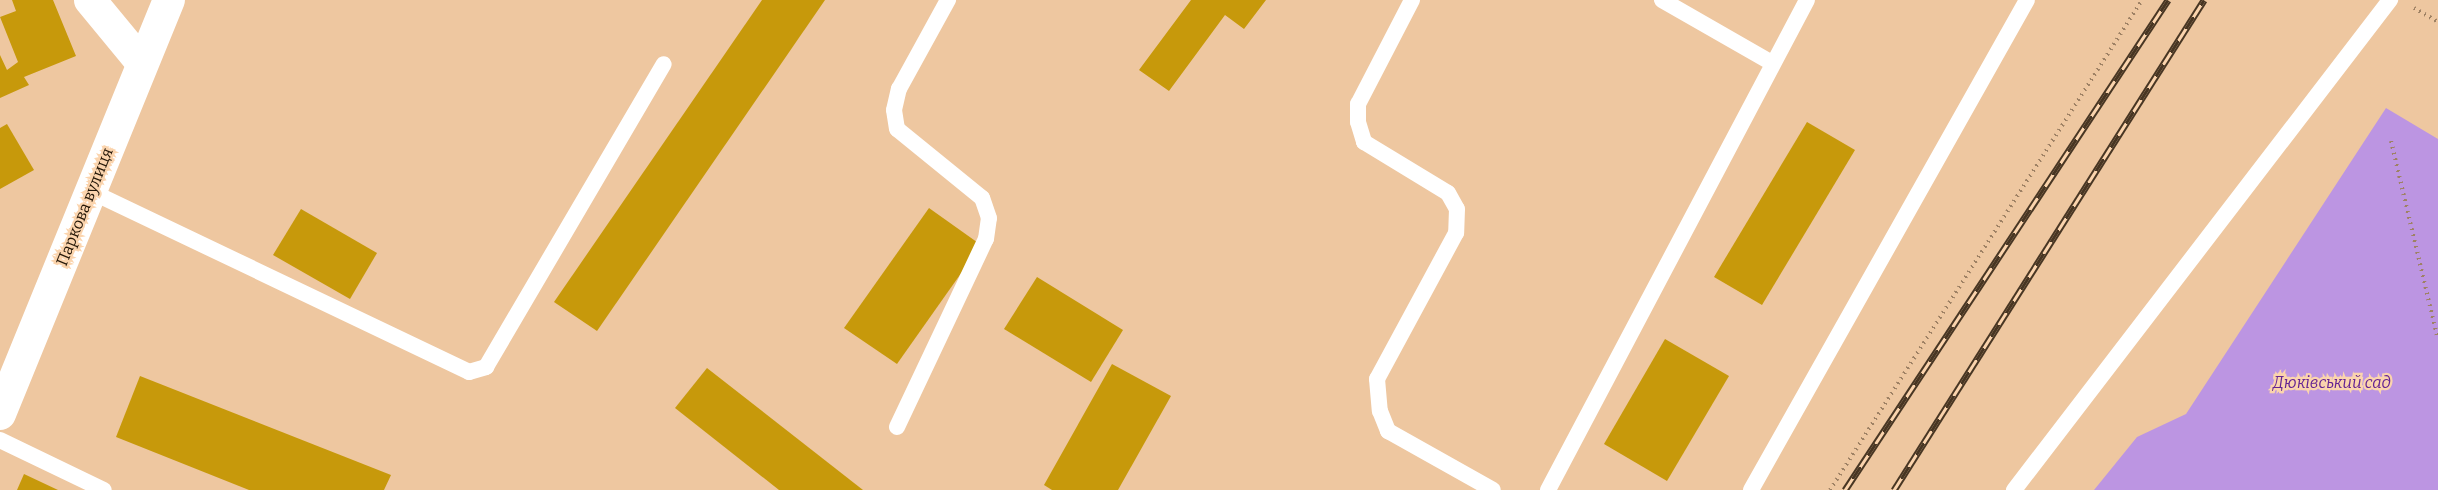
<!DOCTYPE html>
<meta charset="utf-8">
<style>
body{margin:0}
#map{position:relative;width:2438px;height:490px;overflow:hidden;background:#eec7a0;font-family:Bitter,serif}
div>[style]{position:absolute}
.green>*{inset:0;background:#bc95e2}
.building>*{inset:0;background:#c7990b}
.path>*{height:4px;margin-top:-2px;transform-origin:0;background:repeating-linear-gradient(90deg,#9e8164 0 1.5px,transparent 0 6px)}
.lane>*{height:16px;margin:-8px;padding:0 8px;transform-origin:8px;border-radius:8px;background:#fff}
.street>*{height:32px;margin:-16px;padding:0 16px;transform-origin:16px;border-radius:16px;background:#fff}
.rail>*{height:7px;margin-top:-3.5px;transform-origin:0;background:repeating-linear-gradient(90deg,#fbd4ad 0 14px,#483623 0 28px);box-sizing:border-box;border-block:2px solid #483623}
span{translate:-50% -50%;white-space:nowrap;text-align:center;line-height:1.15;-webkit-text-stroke:4.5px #fbd4ad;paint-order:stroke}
.street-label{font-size:16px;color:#251809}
.park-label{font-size:16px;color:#652493;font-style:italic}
</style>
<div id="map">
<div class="green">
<div style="clip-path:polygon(2386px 108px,2438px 139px,2438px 490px,2094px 490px,2137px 437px,2186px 414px)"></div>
</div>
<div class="building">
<div style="clip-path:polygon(12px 0,53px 0,76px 56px,24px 77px,29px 85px,0 98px,0 55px,7px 70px,18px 62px,0 17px,16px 11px)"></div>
<div style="clip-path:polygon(762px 0,825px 0,597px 331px,554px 302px)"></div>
<div style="clip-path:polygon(1191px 0,1266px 0,1244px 29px,1225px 15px,1169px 91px,1139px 70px)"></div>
<div style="clip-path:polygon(1807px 122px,1855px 150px,1762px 305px,1714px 277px)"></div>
<div style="clip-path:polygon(7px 124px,34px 170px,0 189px,0 128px)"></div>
<div style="clip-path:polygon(929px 208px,981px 245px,897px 364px,844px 328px)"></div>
<div style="clip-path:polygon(301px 209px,377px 253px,350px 299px,273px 255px)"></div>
<div style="clip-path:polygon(1037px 277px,1123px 330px,1091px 382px,1004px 329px)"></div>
<div style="clip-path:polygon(1665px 339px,1729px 376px,1667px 481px,1604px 444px)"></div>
<div style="clip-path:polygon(1112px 364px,1171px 396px,1118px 490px,1052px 490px,1044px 485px)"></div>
<div style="clip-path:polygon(707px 368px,863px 490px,779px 490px,675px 408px)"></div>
<div style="clip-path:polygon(140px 376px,391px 475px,384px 490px,249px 490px,116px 437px)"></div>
<div style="clip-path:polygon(24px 474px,58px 490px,17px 490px)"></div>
</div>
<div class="path">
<div style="left:2414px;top:8px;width:28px;rotate:30deg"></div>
<div style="left:2391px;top:141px;width:204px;rotate:76.7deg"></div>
<div style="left:1830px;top:490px;width:581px;rotate:-57.51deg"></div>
</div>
<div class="lane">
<div style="left:1412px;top:0;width:117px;rotate:117.4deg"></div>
<div style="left:1358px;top:104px;width:18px;rotate:90deg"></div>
<div style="left:1358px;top:122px;width:21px;rotate:73deg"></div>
<div style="left:1364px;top:142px;width:98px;rotate:31.3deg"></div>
<div style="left:1448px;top:193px;width:18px;rotate:61deg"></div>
<div style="left:1457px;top:209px;width:24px;rotate:92deg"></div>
<div style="left:1456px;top:233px;width:166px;rotate:118.4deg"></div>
<div style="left:1377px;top:379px;width:32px;rotate:85deg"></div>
<div style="left:1380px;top:411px;width:22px;rotate:68deg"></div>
<div style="left:1388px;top:431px;width:120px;rotate:29.3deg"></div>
<div style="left:1662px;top:0;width:127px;rotate:29.8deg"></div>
<div style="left:92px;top:192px;width:418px;rotate:25.5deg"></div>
<div style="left:469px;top:372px;width:18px;rotate:-16deg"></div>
<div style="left:486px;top:367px;width:351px;rotate:-59.6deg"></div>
<div style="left:897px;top:427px;width:208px;rotate:-64.7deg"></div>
<div style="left:986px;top:239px;width:21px;rotate:-82deg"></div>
<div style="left:989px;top:218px;width:21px;rotate:-109deg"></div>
<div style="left:982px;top:198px;width:109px;rotate:-140.9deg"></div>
<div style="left:897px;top:129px;width:19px;rotate:-99deg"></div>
<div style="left:894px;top:110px;width:22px;rotate:-77deg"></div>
<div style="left:899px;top:89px;width:102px;rotate:-61.2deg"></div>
<div style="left:0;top:440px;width:115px;rotate:25.7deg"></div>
<div style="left:1548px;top:490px;width:554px;rotate:-62.14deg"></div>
<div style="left:1751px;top:490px;width:562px;rotate:-60.61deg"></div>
<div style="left:2014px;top:490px;width:618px;rotate:-52.5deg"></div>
</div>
<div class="street">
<div style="left:90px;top:0;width:82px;rotate:50.5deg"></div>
<div style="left:0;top:414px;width:447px;rotate:-67.8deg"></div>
</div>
<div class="rail">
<div style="left:1845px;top:490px;width:587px;rotate:-56.61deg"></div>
<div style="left:1894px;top:490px;width:580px;rotate:-57.68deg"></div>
</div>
<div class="street-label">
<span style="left:85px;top:207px;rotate:-68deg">Паркова вулиця</span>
</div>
<div class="park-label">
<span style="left:2332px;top:383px">Дюківський сад</span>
</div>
</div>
